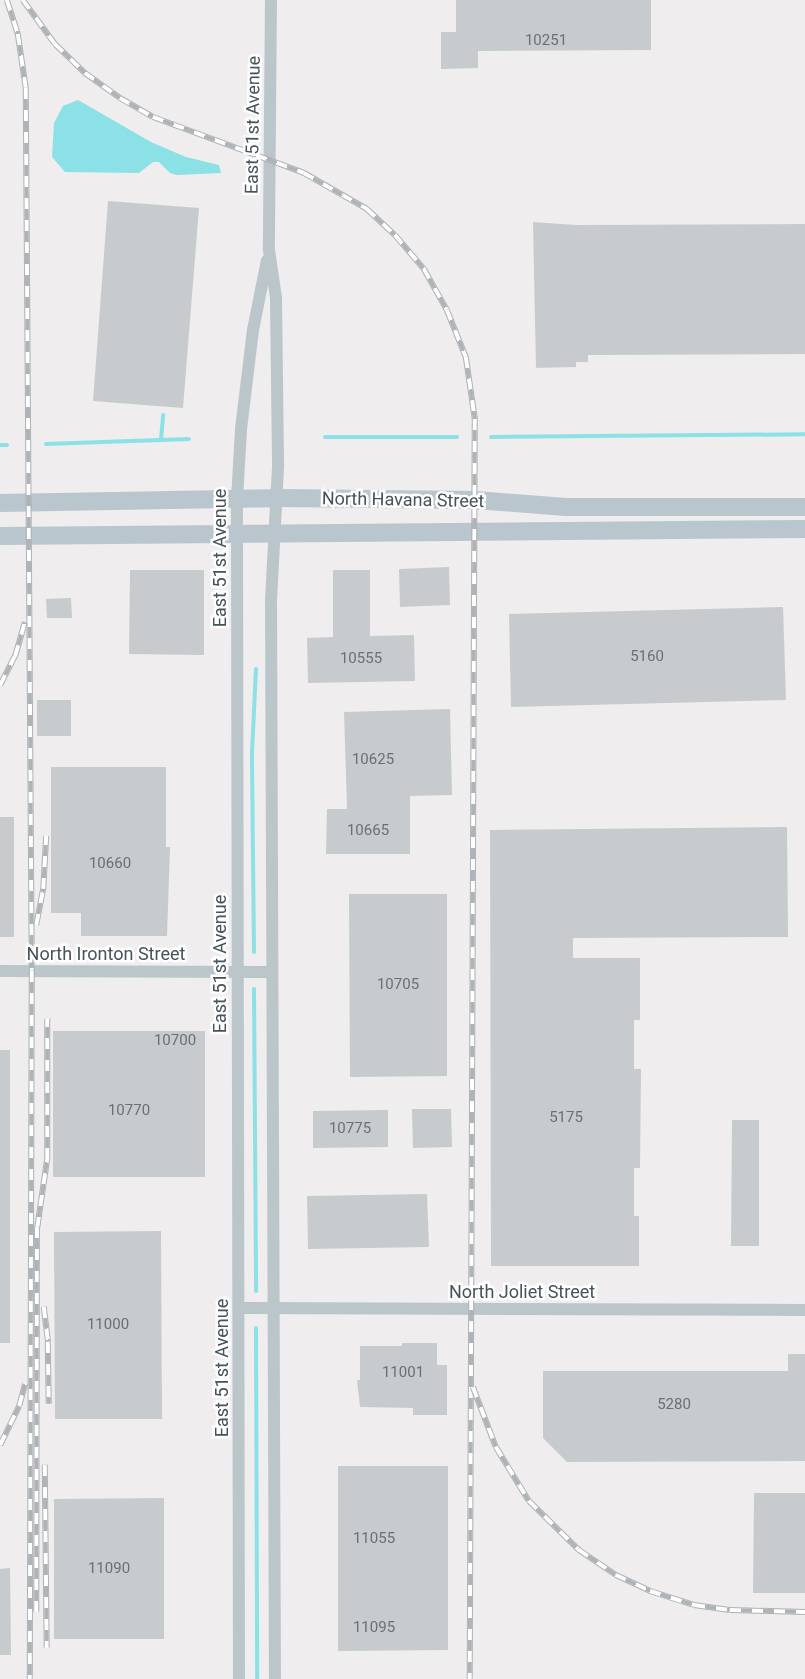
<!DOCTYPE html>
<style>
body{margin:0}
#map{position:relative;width:805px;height:1679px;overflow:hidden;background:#efeded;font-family:Roboto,sans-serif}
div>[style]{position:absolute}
.water>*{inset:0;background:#8be1e6}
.stream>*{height:4px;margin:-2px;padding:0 2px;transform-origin:2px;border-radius:2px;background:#8be1e6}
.building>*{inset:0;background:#c7cbce}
.street>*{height:12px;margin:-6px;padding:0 6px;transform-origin:6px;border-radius:6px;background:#bbc6cb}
.secondary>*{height:18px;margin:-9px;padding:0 9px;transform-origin:9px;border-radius:9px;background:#b9c6ce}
.rail>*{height:5.5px;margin-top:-2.75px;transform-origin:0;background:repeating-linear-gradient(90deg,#fff 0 11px,#afb3b7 0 22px);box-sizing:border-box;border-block:1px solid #afb3b7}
span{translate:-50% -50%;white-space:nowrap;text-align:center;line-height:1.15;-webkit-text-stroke:5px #fff;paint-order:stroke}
.number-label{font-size:15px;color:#667176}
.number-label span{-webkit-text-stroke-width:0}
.street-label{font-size:18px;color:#465359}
</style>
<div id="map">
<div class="water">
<div style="clip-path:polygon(78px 100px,151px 142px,186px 157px,219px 165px,221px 173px,177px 175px,170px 173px,159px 162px,153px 162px,139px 173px,65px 172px,52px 157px,54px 123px,63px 106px)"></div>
</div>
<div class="stream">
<div style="left:325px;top:437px;width:132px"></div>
<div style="left:491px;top:437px;width:314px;rotate:-0.5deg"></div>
<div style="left:161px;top:440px;width:25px;rotate:-85deg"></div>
<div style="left:46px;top:444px;width:143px;rotate:-2deg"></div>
<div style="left:0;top:445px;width:7px"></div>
<div style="left:254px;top:952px;width:199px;rotate:-90.6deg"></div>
<div style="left:252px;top:753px;width:84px;rotate:-87.3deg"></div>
<div style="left:254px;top:989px;width:302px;rotate:89.6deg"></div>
<div style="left:256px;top:1328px;width:351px;rotate:89.8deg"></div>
</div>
<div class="building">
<div style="clip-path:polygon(456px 0,651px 0,651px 50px,478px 51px,478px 68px,441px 69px,441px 32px,456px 32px)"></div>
<div style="clip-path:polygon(108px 201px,199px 208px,183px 408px,93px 401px)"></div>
<div style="clip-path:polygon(533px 222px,576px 225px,805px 224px,805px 354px,588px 355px,588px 362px,576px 362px,576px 367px,536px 368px)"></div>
<div style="clip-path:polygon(449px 567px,450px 605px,400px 607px,399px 569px)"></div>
<div style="clip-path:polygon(130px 570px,204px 570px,204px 655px,129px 654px)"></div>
<div style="clip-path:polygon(333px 570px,370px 570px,370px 636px,414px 635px,415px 681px,308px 683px,307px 638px,333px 637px)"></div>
<div style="clip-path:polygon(71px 598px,72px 618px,47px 618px,46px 599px)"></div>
<div style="clip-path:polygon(783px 607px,786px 700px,511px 707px,509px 614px)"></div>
<div style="clip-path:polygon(37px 700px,71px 700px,71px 736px,37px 736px)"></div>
<div style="clip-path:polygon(450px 709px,452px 795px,410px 796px,410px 854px,326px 854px,327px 809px,347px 809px,344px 712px)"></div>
<div style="clip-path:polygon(51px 767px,166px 767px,166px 847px,170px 847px,167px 936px,81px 936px,81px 913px,51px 913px)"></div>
<div style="clip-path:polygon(0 817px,14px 817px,14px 937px,0 937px)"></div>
<div style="clip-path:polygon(787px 827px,788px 937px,573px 938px,573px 958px,640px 958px,640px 1020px,634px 1020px,634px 1069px,641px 1069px,640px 1168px,634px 1168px,634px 1216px,639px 1216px,639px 1266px,491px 1266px,490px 830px)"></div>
<div style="clip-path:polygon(349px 894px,447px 894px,447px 1076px,350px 1077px)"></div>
<div style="clip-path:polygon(53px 1031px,205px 1031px,205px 1177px,53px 1177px)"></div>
<div style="clip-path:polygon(0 1050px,10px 1050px,10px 1343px,0 1343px)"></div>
<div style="clip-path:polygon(412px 1109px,451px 1109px,452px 1147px,413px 1148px)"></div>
<div style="clip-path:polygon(388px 1110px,388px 1147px,313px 1148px,313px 1111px)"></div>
<div style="clip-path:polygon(732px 1120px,759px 1120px,759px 1246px,731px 1246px)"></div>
<div style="clip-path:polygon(427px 1194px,429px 1247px,308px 1249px,307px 1196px)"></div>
<div style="clip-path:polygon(161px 1231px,162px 1419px,55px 1419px,54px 1232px)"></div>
<div style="clip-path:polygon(402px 1343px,437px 1343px,437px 1365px,447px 1365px,447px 1415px,413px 1415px,413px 1408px,360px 1407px,357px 1380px,360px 1380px,360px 1346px,402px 1346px)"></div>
<div style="clip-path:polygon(788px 1354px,805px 1354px,805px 1461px,567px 1462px,543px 1438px,543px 1371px,788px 1371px)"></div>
<div style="clip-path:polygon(338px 1466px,448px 1466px,448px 1650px,338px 1651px)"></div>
<div style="clip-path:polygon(754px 1493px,805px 1493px,805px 1593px,753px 1593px)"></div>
<div style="clip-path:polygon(164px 1498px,164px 1639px,54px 1639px,54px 1499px)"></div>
<div style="clip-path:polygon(10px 1568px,11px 1655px,0 1655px,0 1569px)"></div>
</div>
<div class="street">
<div style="left:271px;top:0;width:250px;rotate:90.5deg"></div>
<div style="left:269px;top:250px;width:49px;rotate:81.7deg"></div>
<div style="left:276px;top:298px;width:169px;rotate:89.3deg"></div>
<div style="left:278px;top:467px;width:132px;rotate:93deg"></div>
<div style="left:271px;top:599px;width:1080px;rotate:89.79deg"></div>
<div style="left:0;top:971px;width:272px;rotate:0.2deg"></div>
<div style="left:239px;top:1308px;width:566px;rotate:0.2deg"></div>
<div style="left:239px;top:1679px;width:1180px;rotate:-90.1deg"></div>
<div style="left:237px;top:499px;width:70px;rotate:-86.7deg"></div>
<div style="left:241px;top:429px;width:100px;rotate:-83.1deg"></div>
<div style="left:253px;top:330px;width:71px;rotate:-78.7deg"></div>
</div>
<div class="secondary">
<div style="left:0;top:503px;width:276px;rotate:-1deg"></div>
<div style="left:276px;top:498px;width:199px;rotate:0.6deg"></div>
<div style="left:475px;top:500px;width:91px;rotate:4.4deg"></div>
<div style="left:566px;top:507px;width:239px"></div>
<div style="left:0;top:536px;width:805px;rotate:-0.5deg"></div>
</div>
<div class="rail">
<div style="left:7px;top:0;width:36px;rotate:72deg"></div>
<div style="left:18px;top:34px;width:55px;rotate:81.6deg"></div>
<div style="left:26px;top:88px;width:883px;rotate:89.61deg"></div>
<div style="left:32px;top:971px;width:708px;rotate:90.16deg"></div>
<div style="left:23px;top:0;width:54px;rotate:54deg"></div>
<div style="left:55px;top:44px;width:42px;rotate:44deg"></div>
<div style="left:85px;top:73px;width:43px;rotate:35.5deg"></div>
<div style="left:120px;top:98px;width:38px;rotate:30deg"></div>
<div style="left:153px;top:117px;width:161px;rotate:20.3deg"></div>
<div style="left:304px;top:173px;width:73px;rotate:29.7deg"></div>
<div style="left:367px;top:209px;width:38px;rotate:43deg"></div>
<div style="left:395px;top:235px;width:45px;rotate:49.5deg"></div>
<div style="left:424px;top:269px;width:47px;rotate:60.7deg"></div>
<div style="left:447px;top:310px;width:51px;rotate:68deg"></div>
<div style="left:466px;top:357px;width:63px;rotate:81.7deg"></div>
<div style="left:475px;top:419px;width:1260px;rotate:90.23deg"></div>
<div style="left:0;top:685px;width:33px;rotate:-63deg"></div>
<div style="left:15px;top:656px;width:35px;rotate:-74deg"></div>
<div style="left:36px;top:925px;width:37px;rotate:-79deg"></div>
<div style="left:43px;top:889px;width:53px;rotate:-86.8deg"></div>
<div style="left:37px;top:1228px;width:70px;rotate:-81.8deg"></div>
<div style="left:47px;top:1159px;width:140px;rotate:-90deg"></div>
<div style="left:44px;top:1307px;width:35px;rotate:83deg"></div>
<div style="left:48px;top:1342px;width:62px;rotate:89.1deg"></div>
<div style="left:473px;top:1387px;width:64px;rotate:69deg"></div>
<div style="left:496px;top:1447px;width:63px;rotate:58.6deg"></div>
<div style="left:529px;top:1501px;width:70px;rotate:44.4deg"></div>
<div style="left:579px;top:1550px;width:45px;rotate:34deg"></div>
<div style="left:616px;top:1575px;width:38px;rotate:25deg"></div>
<div style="left:650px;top:1591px;width:46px;rotate:17.7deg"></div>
<div style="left:694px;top:1605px;width:36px;rotate:8deg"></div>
<div style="left:730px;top:1610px;width:75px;rotate:1.5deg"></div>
<div style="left:0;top:1445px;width:43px;rotate:-64deg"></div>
<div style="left:19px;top:1406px;width:23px;rotate:-75deg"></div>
<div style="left:45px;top:1465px;width:183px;rotate:89.4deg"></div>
<div style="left:36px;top:1612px;width:385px;rotate:-89.9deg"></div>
</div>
<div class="number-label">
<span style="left:546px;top:41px">10251</span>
<span style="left:647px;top:657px">5160</span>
<span style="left:361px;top:659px">10555</span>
<span style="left:373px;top:760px">10625</span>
<span style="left:368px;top:831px">10665</span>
<span style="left:110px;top:864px">10660</span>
<span style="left:398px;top:985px">10705</span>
<span style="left:175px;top:1041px">10700</span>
<span style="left:129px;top:1111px">10770</span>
<span style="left:566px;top:1118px">5175</span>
<span style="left:350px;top:1129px">10775</span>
<span style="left:108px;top:1325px">11000</span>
<span style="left:403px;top:1373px">11001</span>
<span style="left:674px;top:1405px">5280</span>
<span style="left:374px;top:1539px">11055</span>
<span style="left:109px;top:1569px">11090</span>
<span style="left:374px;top:1628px">11095</span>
</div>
<div class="street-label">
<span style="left:253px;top:125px;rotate:-89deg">East 51st Avenue</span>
<span style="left:403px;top:500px;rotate:1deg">North Havana Street</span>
<span style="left:220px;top:558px;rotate:-90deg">East 51st Avenue</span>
<span style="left:106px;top:954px">North Ironton Street</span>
<span style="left:220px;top:964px;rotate:-90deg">East 51st Avenue</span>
<span style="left:522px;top:1292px">North Joliet Street</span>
<span style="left:222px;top:1368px;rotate:-90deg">East 51st Avenue</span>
</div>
</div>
